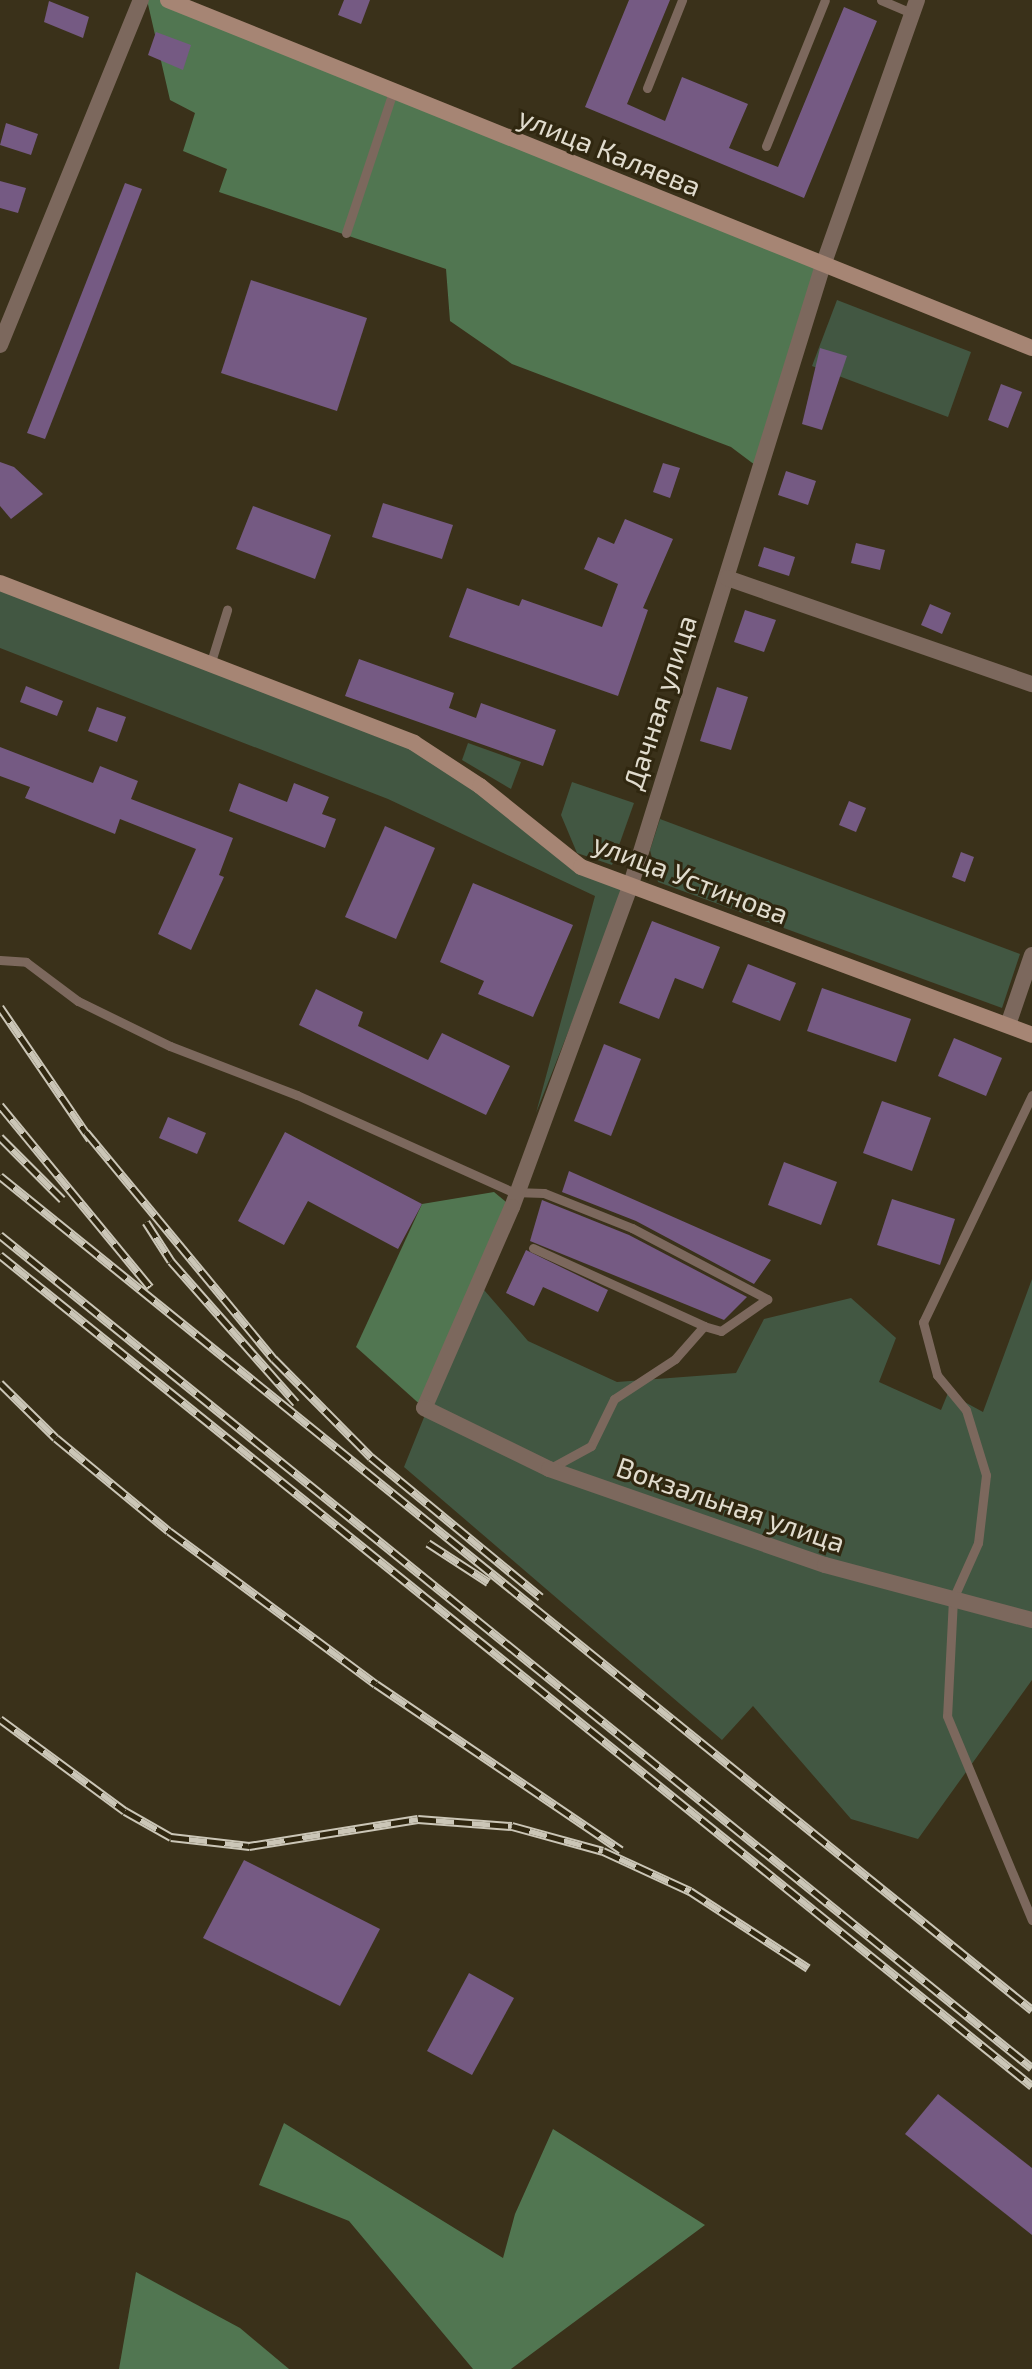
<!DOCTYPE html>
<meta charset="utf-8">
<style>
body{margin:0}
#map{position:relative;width:1032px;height:2369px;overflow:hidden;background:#3a311a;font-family:"Exo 2",sans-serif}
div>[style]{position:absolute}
.green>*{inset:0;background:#425742}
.forest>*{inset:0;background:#517651}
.building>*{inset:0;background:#755a83}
.lane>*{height:9px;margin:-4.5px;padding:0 4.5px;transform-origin:4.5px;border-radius:4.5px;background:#7c685d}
.street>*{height:16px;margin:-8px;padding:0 8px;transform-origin:8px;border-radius:8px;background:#7c685d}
.secondary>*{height:16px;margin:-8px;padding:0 8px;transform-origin:8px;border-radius:8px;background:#a68574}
.rail>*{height:9px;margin-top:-4.5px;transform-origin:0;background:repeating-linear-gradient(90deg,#302710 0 18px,#cbc6b7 0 36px);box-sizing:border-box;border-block:2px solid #cbc6b7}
span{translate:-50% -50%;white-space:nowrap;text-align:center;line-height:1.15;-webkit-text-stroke:6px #302710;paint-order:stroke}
.street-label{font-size:28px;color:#e1dcce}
</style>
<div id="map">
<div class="green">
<div style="clip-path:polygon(837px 300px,971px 352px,948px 417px,812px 366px)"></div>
<div style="clip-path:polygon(0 583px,414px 743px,581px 867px,626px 886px,536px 1113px,595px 896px,388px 799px,0 648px)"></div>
<div style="clip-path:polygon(468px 743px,521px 762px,511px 789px,462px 760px)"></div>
<div style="clip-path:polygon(572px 782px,634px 803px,612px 865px,577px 853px,561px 815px)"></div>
<div style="clip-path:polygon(660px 819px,1020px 954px,1002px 1008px,658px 882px,650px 850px)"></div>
<div style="clip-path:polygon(1032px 1279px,1032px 1680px,918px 1839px,851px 1819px,753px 1706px,722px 1740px,404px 1467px,478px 1283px,528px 1341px,617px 1382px,736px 1373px,764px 1319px,851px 1298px,896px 1338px,879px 1382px,941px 1410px,948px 1393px,983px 1412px)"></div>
</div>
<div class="forest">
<div style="clip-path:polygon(147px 0,169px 0,823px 265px,759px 468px,731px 447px,512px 364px,450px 321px,446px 269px,219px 192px,227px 169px,183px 151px,195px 113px,170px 100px)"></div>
<div style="clip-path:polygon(494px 1192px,512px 1207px,424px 1408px,356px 1347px,422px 1204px)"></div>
<div style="clip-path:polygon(284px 2123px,503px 2258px,515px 2214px,553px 2129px,705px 2225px,511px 2369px,473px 2369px,349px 2221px,259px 2185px)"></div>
<div style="clip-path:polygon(136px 2272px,240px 2328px,289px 2369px,119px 2369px)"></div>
</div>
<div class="building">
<div style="clip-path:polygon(344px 0,370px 0,361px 24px,338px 15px)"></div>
<div style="clip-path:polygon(629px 0,670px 0,627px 104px,665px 121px,682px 77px,748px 104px,729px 148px,778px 167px,844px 7px,877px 21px,804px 198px,585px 107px)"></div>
<div style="clip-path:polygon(49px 1px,89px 17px,83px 38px,44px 22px)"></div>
<div style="clip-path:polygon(156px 32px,191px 45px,183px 70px,148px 55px)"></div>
<div style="clip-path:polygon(6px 123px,38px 134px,31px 155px,0 145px)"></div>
<div style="clip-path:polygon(0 181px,26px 188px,18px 213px,0 208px)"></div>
<div style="clip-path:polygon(125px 183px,142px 189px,85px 337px,45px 439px,27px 433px)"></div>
<div style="clip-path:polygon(251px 280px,367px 318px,337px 411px,221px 373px)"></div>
<div style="clip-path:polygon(820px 348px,847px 356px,822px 430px,802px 424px)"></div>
<div style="clip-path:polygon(1001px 384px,1022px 392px,1008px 428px,988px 420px)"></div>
<div style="clip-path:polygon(0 462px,14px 467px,43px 494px,11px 519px,0 506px)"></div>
<div style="clip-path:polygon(663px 463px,680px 468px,670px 498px,653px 492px)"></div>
<div style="clip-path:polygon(786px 471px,816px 481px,808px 505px,778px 495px)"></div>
<div style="clip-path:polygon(383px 503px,453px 525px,442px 559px,372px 537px)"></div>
<div style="clip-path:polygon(253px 506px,331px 535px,315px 579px,236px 549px)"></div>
<div style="clip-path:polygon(625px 519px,673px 539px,643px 608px,648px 610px,618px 696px,449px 637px,467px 588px,519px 606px,522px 599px,602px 627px,618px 584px,584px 569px,598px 537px,614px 544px)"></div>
<div style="clip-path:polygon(856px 543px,885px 550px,880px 570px,851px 563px)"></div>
<div style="clip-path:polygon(764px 547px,795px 557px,789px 576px,758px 566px)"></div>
<div style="clip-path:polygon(930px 604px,951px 613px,942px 634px,921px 625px)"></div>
<div style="clip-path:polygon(745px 610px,776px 620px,764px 652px,734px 642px)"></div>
<div style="clip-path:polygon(359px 659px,454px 693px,449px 708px,476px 718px,481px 703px,556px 730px,543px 766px,345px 696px)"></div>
<div style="clip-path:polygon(26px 686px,63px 701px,57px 716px,20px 702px)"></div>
<div style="clip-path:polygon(717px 687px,748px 697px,731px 750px,700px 741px)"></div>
<div style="clip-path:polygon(97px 707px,126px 717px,117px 742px,88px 731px)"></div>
<div style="clip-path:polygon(0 747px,93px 783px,100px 766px,138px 781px,131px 799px,233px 838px,219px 875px,224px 877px,191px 950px,158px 934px,196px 849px,120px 819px,115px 834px,25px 798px,30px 787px,0 776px)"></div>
<div style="clip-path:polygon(239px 783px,287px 802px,294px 783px,329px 797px,322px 814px,336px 819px,325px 848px,229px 811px)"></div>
<div style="clip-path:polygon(849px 801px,866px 808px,856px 832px,839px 825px)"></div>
<div style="clip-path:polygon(385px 826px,435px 848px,396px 939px,345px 917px)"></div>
<div style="clip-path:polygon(961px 852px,974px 857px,965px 882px,952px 877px)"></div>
<div style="clip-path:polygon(473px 883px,573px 925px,533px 1017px,478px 994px,484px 981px,440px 962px)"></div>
<div style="clip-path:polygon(652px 921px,720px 947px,703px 989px,675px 978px,659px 1019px,619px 1003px)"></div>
<div style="clip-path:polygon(748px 964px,796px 983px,780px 1021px,732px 1002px)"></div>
<div style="clip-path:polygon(822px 988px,911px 1019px,896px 1062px,807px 1031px)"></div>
<div style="clip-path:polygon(316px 989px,363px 1012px,358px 1026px,428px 1060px,442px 1033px,510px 1066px,486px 1115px,299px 1025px)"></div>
<div style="clip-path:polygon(954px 1038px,1002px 1058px,986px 1096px,938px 1076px)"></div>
<div style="clip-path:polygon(604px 1044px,641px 1059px,611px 1136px,574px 1121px)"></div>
<div style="clip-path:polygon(882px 1101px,931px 1118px,912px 1171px,863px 1153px)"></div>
<div style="clip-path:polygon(168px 1117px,206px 1133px,197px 1154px,159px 1138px)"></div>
<div style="clip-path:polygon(285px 1132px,422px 1204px,398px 1249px,308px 1201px,284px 1245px,238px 1221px)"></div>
<div style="clip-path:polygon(784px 1162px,837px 1182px,821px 1225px,768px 1205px)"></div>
<div style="clip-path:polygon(569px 1171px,771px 1260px,754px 1284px,636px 1221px,562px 1192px)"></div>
<div style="clip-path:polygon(892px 1199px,955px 1219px,940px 1265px,877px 1245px)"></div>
<div style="clip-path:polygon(542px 1200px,629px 1235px,747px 1297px,724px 1320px,530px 1241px)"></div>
<div style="clip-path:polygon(526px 1250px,608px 1290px,598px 1312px,543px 1287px,534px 1306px,506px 1293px)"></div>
<div style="clip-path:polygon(244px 1860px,380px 1929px,340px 2006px,203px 1938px)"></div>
<div style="clip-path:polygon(469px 1973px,514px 1998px,472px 2075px,427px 2051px)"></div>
<div style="clip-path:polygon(938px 2094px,1032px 2168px,1032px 2235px,905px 2134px)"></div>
</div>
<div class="lane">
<div style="left:881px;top:0;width:34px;rotate:23deg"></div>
<div style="left:647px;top:88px;width:95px;rotate:-68.3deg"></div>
<div style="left:766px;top:146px;width:157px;rotate:-68deg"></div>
<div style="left:346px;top:233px;width:149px;rotate:-71.6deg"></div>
<div style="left:210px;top:665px;width:58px;rotate:-72.8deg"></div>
<div style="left:0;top:960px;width:26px;rotate:4deg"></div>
<div style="left:26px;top:962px;width:65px;rotate:36.9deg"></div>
<div style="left:78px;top:1001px;width:102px;rotate:26.1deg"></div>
<div style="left:170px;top:1046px;width:136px;rotate:21.1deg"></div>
<div style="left:297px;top:1095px;width:237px;rotate:24.2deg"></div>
<div style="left:513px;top:1192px;width:31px;rotate:2deg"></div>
<div style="left:544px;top:1193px;width:95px;rotate:21.7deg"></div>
<div style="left:632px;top:1228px;width:153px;rotate:27.7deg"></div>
<div style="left:767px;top:1299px;width:56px;rotate:145.2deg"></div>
<div style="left:721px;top:1331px;width:18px;rotate:-164deg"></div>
<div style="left:704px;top:1326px;width:44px;rotate:131.3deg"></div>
<div style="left:675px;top:1359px;width:73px;rotate:146.7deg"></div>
<div style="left:614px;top:1399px;width:52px;rotate:116.1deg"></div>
<div style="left:591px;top:1446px;width:48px;rotate:151.3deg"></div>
<div style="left:1032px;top:1095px;width:252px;rotate:115.6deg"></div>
<div style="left:923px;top:1322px;width:55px;rotate:75.2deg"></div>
<div style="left:937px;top:1375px;width:45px;rotate:50.4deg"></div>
<div style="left:966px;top:1410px;width:68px;rotate:72.9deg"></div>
<div style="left:986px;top:1475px;width:68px;rotate:96.7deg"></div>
<div style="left:978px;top:1543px;width:61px;rotate:114.1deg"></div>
<div style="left:953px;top:1599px;width:117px;rotate:92.9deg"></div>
<div style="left:947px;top:1716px;width:221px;rotate:67.4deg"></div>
<div style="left:533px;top:1248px;width:188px;rotate:24.5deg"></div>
</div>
<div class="street">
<div style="left:917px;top:0;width:281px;rotate:109.5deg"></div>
<div style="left:823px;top:265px;width:648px;rotate:107.23deg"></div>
<div style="left:631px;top:884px;width:344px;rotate:110.2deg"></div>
<div style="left:512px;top:1207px;width:219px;rotate:113.6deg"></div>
<div style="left:424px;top:1408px;width:139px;rotate:26deg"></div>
<div style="left:549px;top:1469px;width:292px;rotate:19.2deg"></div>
<div style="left:825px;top:1565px;width:214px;rotate:14.9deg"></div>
<div style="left:0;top:345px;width:373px;rotate:-67.8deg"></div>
<div style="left:727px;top:578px;width:323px;rotate:19.2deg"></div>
<div style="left:1008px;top:1025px;width:74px;rotate:-71.1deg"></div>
</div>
<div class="secondary">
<div style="left:168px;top:0;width:931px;rotate:21.94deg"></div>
<div style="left:0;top:583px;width:444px;rotate:21.1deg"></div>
<div style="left:414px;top:743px;width:79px;rotate:33.1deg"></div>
<div style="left:480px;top:786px;width:129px;rotate:38.7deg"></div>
<div style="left:581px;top:867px;width:481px;rotate:20.4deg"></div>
</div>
<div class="rail">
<div style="left:0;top:1007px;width:160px;rotate:55.7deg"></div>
<div style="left:0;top:1105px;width:236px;rotate:50.5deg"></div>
<div style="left:86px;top:1132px;width:295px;rotate:50.4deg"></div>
<div style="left:274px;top:1359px;width:138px;rotate:45.3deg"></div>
<div style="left:371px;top:1457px;width:220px;rotate:39.5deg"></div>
<div style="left:0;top:1137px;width:88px;rotate:45deg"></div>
<div style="left:0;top:1176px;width:1327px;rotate:38.94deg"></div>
<div style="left:146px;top:1222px;width:46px;rotate:57.3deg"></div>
<div style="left:171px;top:1261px;width:189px;rotate:48.6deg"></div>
<div style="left:0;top:1235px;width:1326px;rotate:38.91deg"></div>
<div style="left:0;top:1255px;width:1325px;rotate:38.84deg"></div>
<div style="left:0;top:1383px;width:78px;rotate:44.5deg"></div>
<div style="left:56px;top:1438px;width:146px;rotate:39.5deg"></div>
<div style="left:169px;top:1531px;width:257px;rotate:36.5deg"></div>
<div style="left:376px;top:1684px;width:296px;rotate:34.1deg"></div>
<div style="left:428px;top:1543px;width:72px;rotate:33deg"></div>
<div style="left:0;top:1719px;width:155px;rotate:36.4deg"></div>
<div style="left:125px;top:1811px;width:53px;rotate:29.5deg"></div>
<div style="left:171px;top:1837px;width:79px;rotate:6.6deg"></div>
<div style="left:249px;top:1846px;width:171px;rotate:-9.1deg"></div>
<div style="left:418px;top:1819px;width:94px;rotate:4.3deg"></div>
<div style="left:512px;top:1826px;width:94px;rotate:15.4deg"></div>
<div style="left:603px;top:1851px;width:96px;rotate:24.7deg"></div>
<div style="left:690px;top:1891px;width:141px;rotate:33.1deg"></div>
</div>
<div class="street-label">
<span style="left:610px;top:151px;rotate:22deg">улица Каляева</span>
<span style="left:659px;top:702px;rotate:-72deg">Дачная улица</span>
<span style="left:691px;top:878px;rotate:21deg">улица Устинова</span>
<span style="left:731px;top:1504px;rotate:19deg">Вокзальная улица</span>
</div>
</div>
